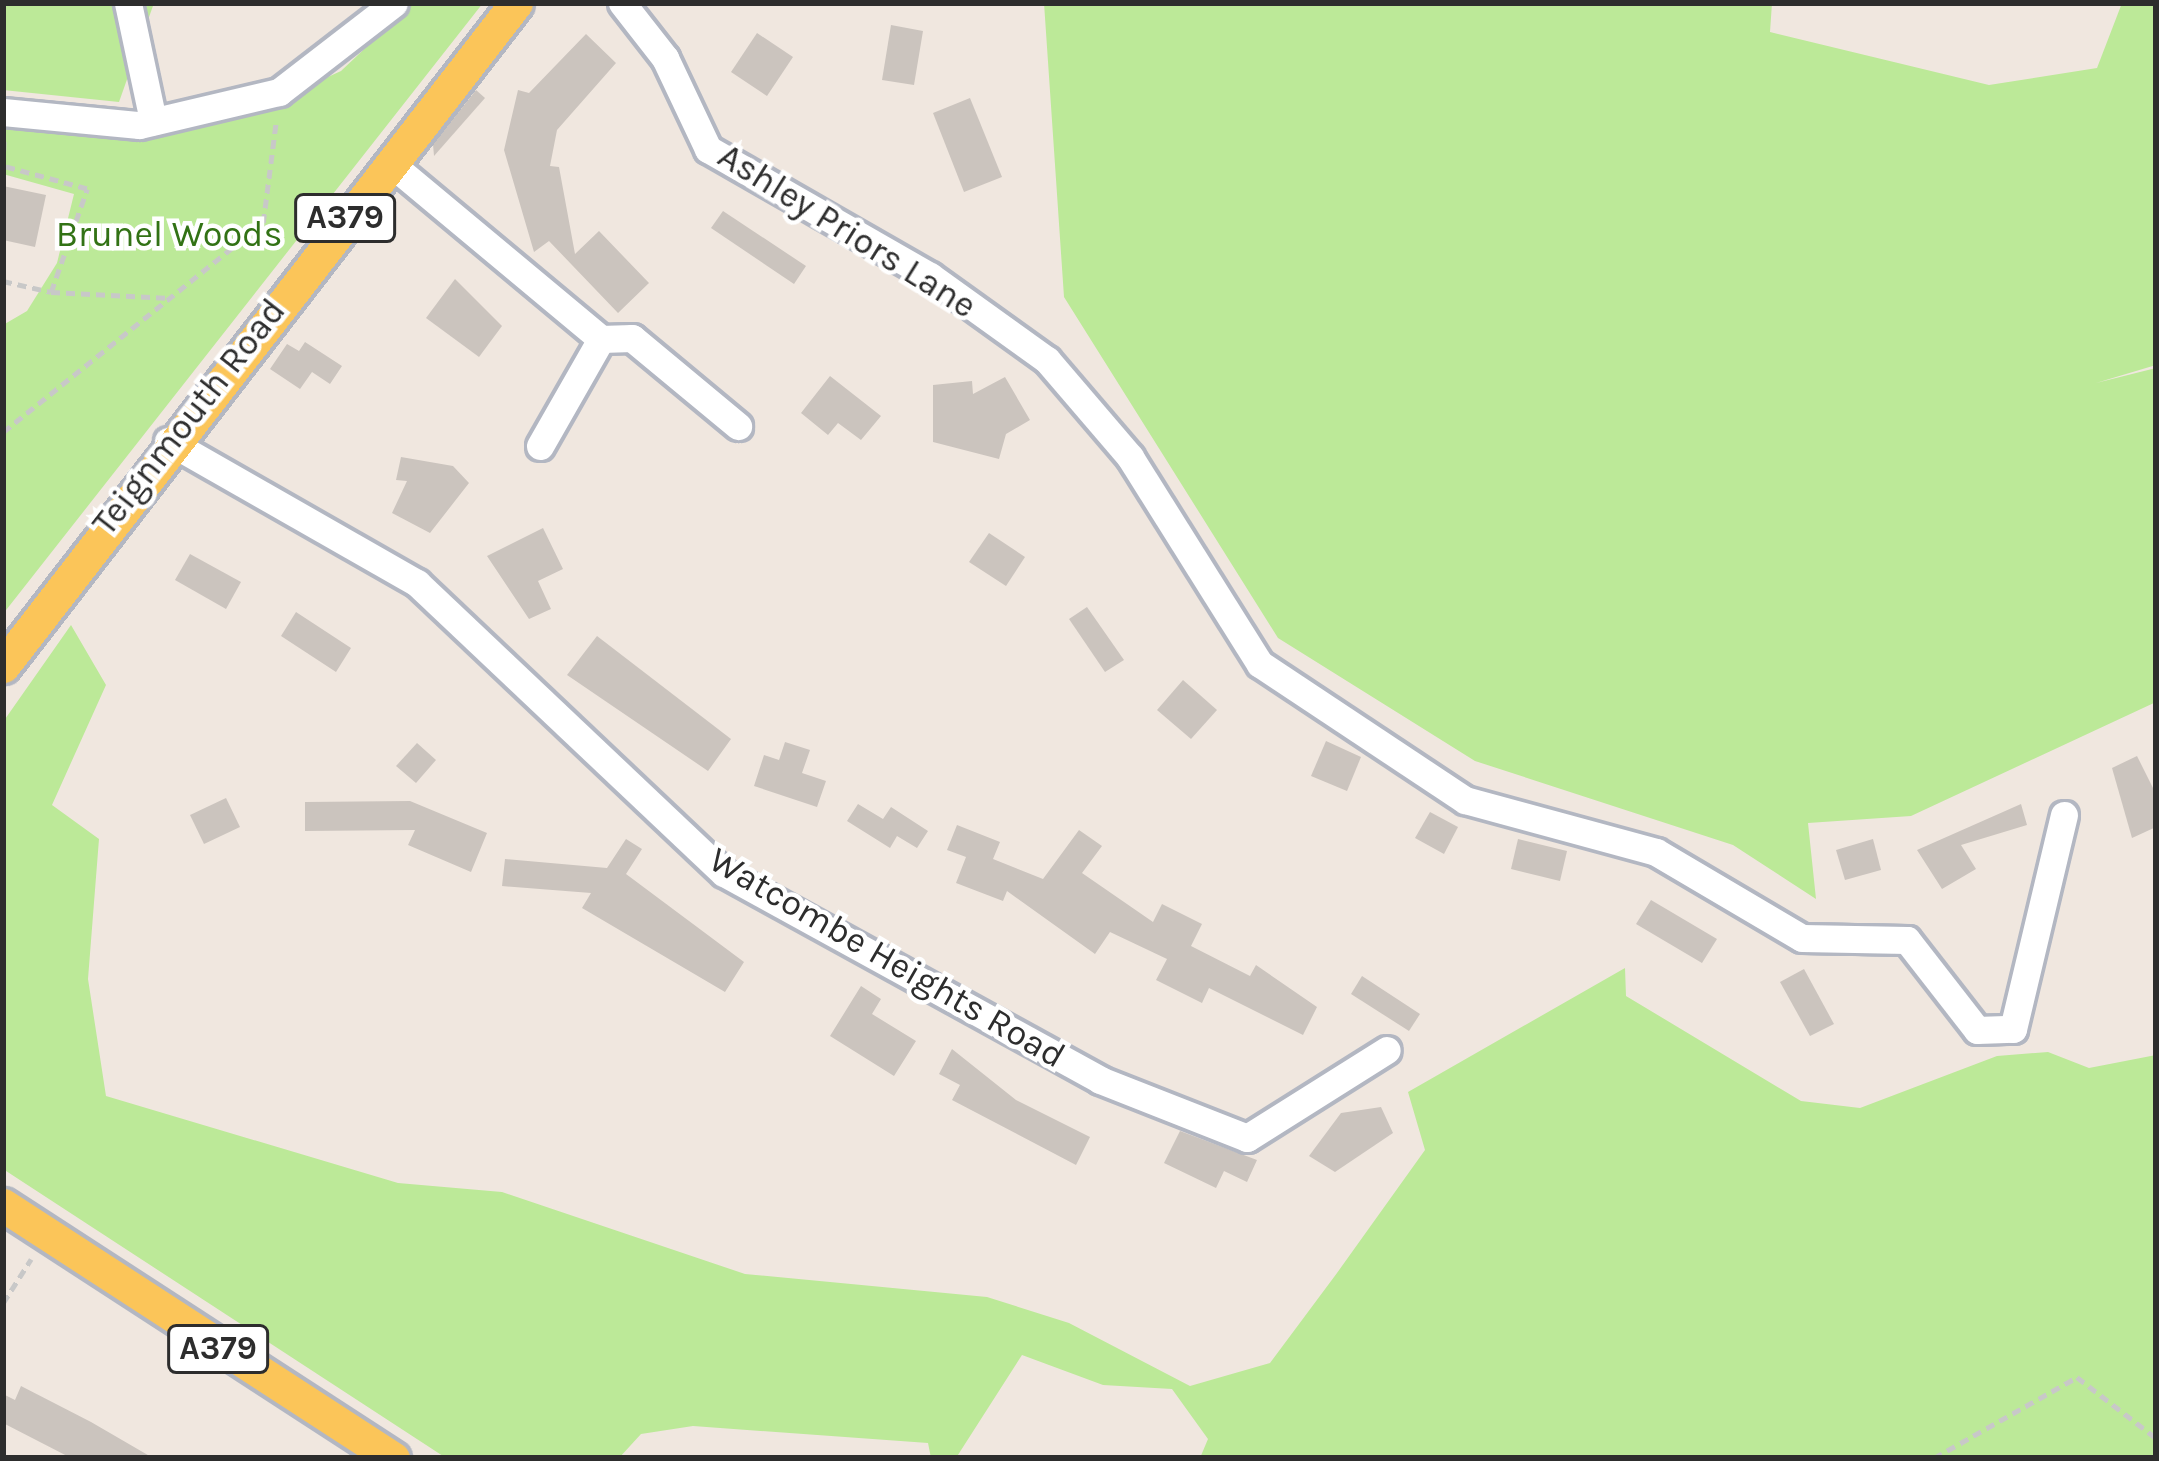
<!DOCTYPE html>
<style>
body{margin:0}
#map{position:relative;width:2159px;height:1461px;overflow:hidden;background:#f0e7df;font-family:Karla,sans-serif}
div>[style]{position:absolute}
.green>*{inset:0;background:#bce998}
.building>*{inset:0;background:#cbc4be}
.path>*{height:4.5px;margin-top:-2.25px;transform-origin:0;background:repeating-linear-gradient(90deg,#c8c8c8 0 9px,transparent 0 15px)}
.roads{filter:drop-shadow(3px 0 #b3b7c2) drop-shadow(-3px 0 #b3b7c2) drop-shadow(0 3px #b3b7c2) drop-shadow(0 -3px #b3b7c2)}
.minor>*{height:27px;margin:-13.5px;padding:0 13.5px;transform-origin:13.5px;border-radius:13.5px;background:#fff}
.major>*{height:33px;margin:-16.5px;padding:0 16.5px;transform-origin:16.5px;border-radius:16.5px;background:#fbc559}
span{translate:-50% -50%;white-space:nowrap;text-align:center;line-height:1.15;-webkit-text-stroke:9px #fff;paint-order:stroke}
.shield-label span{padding:3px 9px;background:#fff;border:3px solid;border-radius:9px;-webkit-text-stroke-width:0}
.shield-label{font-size:33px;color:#2d2d2d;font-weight:700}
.street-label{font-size:36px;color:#2d2d2d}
.park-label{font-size:36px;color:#327215}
.frame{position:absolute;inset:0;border:6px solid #2d2d2d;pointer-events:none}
</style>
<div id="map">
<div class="green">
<div style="clip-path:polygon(3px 3px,154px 3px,119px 102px,3px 90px)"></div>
<div style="clip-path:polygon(413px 3px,483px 3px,3px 614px,3px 325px,27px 311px,57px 263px,74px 194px,3px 174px,3px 122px,138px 134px,234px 120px,341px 71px)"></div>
<div style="clip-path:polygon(1044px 3px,1772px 3px,1770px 32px,1989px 85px,2097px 68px,2122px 3px,2156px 3px,2156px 365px,2096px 383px,2156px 368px,2156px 702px,1911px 816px,1808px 823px,1816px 899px,1733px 845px,1475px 761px,1278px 638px,1064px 297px)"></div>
<div style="clip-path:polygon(71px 625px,106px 685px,52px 805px,99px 839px,88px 979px,106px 1096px,398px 1183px,502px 1192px,745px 1274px,987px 1297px,1069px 1323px,1190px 1386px,1270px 1363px,1337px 1273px,1425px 1150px,1408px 1092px,1625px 968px,1626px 996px,1801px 1101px,1860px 1108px,1997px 1056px,2048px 1052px,2089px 1068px,2156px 1055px,2156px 1458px,1200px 1458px,1208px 1439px,1172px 1389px,1103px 1385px,1022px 1355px,956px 1458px,931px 1458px,928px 1443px,693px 1426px,641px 1434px,619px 1458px,446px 1458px,3px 1169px,3px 722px)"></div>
</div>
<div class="building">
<div style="clip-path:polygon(891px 25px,923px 31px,914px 85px,882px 80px)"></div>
<div style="clip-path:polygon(757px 33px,793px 57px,767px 96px,731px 72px)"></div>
<div style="clip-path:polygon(586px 34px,616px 63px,557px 130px,550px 166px,559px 167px,575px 254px,599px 231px,649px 283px,618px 313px,549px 241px,534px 252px,504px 150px,518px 90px,529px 93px)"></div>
<div style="clip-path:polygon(476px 90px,485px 98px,434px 156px,433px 144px)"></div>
<div style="clip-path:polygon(970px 98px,1002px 177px,964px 192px,933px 113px)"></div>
<div style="clip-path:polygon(3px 186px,46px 195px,35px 247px,3px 240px)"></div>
<div style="clip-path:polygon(723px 211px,806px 266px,794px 284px,711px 228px)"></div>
<div style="clip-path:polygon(455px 279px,502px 326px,479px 357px,426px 318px)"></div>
<div style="clip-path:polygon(305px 342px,342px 366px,330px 384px,312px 372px,300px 389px,270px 369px,287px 344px,299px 351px)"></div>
<div style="clip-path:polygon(830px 376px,881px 416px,861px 440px,838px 423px,828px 435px,801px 413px)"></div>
<div style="clip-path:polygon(1005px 377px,1030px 420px,1006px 434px,999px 459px,933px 442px,933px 385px,972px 381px,973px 394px)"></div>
<div style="clip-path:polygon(401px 457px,453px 466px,469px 483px,430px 533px,392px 513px,407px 481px,396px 480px)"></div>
<div style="clip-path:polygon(543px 528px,563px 569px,538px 581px,551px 609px,529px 619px,487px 556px)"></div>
<div style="clip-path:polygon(989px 533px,1025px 557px,1006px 586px,969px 562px)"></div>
<div style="clip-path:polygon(190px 554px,241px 582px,226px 609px,175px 580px)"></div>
<div style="clip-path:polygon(1087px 607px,1124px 660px,1105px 672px,1069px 619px)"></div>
<div style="clip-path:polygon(296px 612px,351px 648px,336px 672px,281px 636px)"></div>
<div style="clip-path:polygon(597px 636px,731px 739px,708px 771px,567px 675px)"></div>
<div style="clip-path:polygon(1183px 680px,1217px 710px,1191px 739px,1157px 710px)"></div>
<div style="clip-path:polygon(1326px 741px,1361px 757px,1347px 791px,1311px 776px)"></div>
<div style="clip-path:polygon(785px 742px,810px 750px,802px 773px,826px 781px,817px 807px,754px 786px,764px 755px,779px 760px)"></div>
<div style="clip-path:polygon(417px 743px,436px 760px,416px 783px,396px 766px)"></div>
<div style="clip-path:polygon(2137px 756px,2156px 794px,2156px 827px,2132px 838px,2112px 768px)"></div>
<div style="clip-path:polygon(226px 798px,240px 827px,204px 844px,190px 815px)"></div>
<div style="clip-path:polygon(410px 801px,487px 833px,471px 872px,408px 845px,415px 830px,305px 831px,305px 802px)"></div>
<div style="clip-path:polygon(858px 804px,883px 819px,891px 807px,928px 831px,917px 848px,897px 836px,890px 848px,847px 821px)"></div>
<div style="clip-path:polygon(2021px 804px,2027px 825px,1961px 845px,1976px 869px,1942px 889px,1917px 850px)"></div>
<div style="clip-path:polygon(1430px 812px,1458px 827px,1444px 854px,1415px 838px)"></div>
<div style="clip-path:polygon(957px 825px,1000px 842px,993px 859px,1043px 879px,1079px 830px,1102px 846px,1082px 873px,1153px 922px,1162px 904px,1202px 924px,1191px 946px,1250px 976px,1256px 965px,1317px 1007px,1303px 1035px,1209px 988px,1202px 1003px,1156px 980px,1167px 959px,1110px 932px,1095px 954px,1007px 891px,1003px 901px,956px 883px,966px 857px,947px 850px)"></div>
<div style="clip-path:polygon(626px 839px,642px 849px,626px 874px,744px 962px,725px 992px,582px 908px,591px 893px,502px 886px,505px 859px,607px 868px)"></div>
<div style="clip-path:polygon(1518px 839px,1567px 851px,1560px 881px,1511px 869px)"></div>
<div style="clip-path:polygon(1873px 839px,1881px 870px,1845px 880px,1836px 850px)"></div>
<div style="clip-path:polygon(1651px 900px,1717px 939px,1702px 963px,1636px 924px)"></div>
<div style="clip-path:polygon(1804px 969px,1834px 1024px,1810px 1036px,1780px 982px)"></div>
<div style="clip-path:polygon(1362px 976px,1420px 1014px,1409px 1031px,1351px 994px)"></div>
<div style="clip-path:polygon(861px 986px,881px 999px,872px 1014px,916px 1041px,894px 1076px,830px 1036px)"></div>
<div style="clip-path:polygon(952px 1049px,1016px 1100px,1090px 1137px,1076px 1165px,952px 1100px,960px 1085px,939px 1074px)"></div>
<div style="clip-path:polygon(1381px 1107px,1393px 1133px,1335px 1172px,1309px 1156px,1341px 1113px)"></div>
<div style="clip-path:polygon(1180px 1131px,1257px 1160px,1247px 1182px,1224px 1171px,1216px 1188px,1164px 1163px)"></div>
<div style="clip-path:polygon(21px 1386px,91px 1422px,153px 1458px,71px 1458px,3px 1423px,3px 1394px,15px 1400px)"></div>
</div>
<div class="path">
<div style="left:3px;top:281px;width:49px;rotate:12.9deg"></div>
<div style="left:51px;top:292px;width:109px;rotate:-70.7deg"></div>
<div style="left:87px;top:189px;width:87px;rotate:-164.7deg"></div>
<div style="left:3px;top:166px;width:30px;rotate:-88deg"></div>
<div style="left:51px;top:292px;width:119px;rotate:2.9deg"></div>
<div style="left:3px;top:432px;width:334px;rotate:-38.8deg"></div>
<div style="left:263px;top:223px;width:102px;rotate:-82.7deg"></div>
<div style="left:3px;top:1303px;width:52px;rotate:-57.5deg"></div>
<div style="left:1934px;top:1458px;width:164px;rotate:-29.5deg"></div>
<div style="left:2077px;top:1377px;width:100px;rotate:37.7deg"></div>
</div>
<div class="roads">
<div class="minor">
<div style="left:128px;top:3px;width:121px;rotate:78deg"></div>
<div style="left:622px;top:3px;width:70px;rotate:52deg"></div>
<div style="left:665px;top:58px;width:101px;rotate:64.7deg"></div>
<div style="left:708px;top:149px;width:256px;rotate:29.8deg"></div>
<div style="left:930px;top:276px;width:144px;rotate:35.7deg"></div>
<div style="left:1047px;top:360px;width:128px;rotate:49.4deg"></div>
<div style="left:1130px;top:457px;width:244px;rotate:57.9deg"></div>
<div style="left:1260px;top:664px;width:246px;rotate:33.6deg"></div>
<div style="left:1465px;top:800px;width:198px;rotate:15.2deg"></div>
<div style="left:1656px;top:852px;width:169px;rotate:30.5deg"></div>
<div style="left:1802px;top:938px;width:105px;rotate:1.1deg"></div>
<div style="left:1907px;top:940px;width:114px;rotate:52.1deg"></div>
<div style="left:1977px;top:1030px;width:36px;rotate:-2deg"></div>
<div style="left:2013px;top:1029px;width:220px;rotate:-76.6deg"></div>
<div style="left:3px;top:112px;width:137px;rotate:5.5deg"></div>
<div style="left:139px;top:125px;width:144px;rotate:-13.3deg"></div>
<div style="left:279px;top:92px;width:145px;rotate:-37.7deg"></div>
<div style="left:390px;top:163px;width:275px;rotate:39.8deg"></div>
<div style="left:601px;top:339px;width:31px;rotate:-2deg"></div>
<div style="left:632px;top:338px;width:138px;rotate:39.7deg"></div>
<div style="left:168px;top:441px;width:287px;rotate:29.7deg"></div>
<div style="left:417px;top:583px;width:422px;rotate:43.4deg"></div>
<div style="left:724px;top:873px;width:429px;rotate:28.8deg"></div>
<div style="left:1100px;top:1080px;width:158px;rotate:21.5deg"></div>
<div style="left:1247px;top:1138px;width:165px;rotate:-32.2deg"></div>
<div style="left:540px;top:446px;width:123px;rotate:-60.3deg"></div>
</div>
<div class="major">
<div style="left:3px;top:666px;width:838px;rotate:-52.27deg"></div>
<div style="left:3px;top:1205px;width:465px;rotate:33deg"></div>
</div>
</div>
<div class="shield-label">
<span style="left:345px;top:218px">A379</span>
<span style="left:218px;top:1349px">A379</span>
</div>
<div class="street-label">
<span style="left:847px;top:231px;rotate:32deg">Ashley Priors Lane</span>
<span style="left:189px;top:417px;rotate:-52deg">Teignmouth Road</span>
<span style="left:887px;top:958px;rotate:30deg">Watcombe Heights Road</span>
</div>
<div class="park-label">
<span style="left:169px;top:235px">Brunel Woods</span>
</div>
<div class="frame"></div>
</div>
